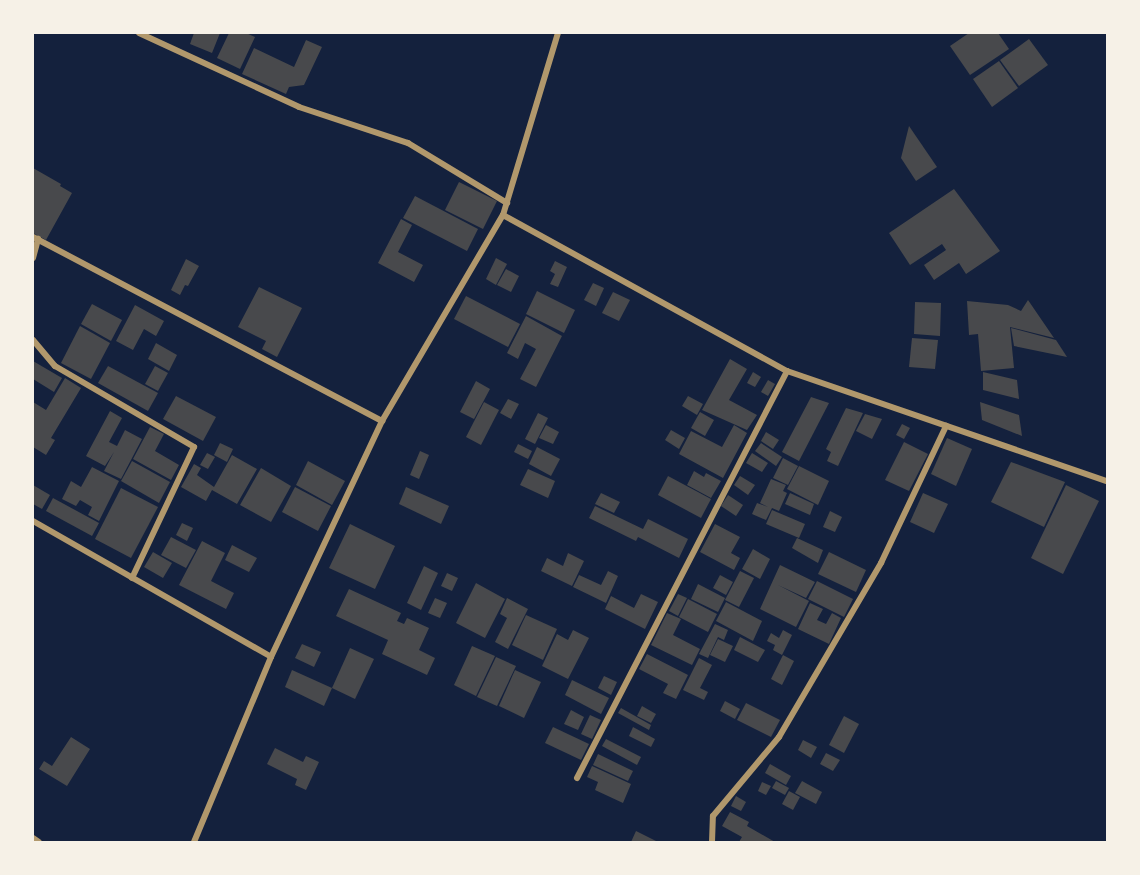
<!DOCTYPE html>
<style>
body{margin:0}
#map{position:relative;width:1140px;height:875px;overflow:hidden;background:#14213d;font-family:"Asap Condensed",sans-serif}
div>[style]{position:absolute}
.building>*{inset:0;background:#48494c}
.minor>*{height:6px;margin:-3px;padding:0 3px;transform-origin:3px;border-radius:3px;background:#b1986c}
span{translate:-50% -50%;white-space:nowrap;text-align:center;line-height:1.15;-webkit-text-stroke:5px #f6f1e7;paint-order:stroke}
.frame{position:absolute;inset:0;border:34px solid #f6f1e7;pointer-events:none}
</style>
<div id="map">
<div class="building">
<div style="clip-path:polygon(194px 33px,220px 33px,212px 53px,190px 44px)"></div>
<div style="clip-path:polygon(229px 33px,246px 33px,255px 37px,240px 69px,217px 58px)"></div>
<div style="clip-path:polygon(969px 33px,998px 33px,1009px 49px,970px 75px,950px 46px)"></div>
<div style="clip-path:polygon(1029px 39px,1048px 65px,1019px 86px,1000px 60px)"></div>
<div style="clip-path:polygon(306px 40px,322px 47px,304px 85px,289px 87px,286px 94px,242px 74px,254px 48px,294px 67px)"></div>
<div style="clip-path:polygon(999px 61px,1018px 88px,992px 107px,973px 79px)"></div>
<div style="clip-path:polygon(909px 126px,937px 167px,916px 181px,901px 158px)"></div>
<div style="clip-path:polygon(33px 168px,61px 184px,60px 186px,72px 193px,46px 240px,33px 233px)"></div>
<div style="clip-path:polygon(459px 182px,497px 201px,483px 229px,445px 210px)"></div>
<div style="clip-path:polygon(954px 189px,1000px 251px,966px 274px,959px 263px,934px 280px,924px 265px,946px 250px,942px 244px,910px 265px,889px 233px)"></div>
<div style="clip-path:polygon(415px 196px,478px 229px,467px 251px,403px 218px)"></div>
<div style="clip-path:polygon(401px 219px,412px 225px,398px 252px,423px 265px,414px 282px,378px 263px)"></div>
<div style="clip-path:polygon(496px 258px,507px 264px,496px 285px,486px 279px)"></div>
<div style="clip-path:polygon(186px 259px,199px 266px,188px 286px,185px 285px,180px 295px,171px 290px)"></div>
<div style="clip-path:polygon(555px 261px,567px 267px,558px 287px,550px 284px,555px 274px,550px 271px)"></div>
<div style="clip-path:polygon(506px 269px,519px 276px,511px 292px,497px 285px)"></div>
<div style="clip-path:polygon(593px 283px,604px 288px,596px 306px,584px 300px)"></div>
<div style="clip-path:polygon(259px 287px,302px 308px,277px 357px,262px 349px,266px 341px,238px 327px)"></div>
<div style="clip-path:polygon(537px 291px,575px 310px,564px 333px,526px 314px)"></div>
<div style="clip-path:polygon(613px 292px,630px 300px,619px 321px,602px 313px)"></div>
<div style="clip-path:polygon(466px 296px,520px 324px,508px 347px,454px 319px)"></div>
<div style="clip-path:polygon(1028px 300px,1054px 338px,1010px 327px,1014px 368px,981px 371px,978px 334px,969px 335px,967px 301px,1008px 305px,1021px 311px)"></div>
<div style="clip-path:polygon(915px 302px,941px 303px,940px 336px,914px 334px)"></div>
<div style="clip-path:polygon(92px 304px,122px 320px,111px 341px,81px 324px)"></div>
<div style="clip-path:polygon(135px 305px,164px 321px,156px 336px,144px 329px,133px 350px,116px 341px)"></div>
<div style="clip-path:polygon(526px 316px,562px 336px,536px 387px,520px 379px,536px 349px,525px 343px,518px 359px,507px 353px)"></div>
<div style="clip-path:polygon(80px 326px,110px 343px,91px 379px,61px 363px)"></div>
<div style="clip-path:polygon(1011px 328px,1056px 340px,1067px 357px,1014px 346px)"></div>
<div style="clip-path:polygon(912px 338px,938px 340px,935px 369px,909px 367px)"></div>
<div style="clip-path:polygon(156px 343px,177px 355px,169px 371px,148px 359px)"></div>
<div style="clip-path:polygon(730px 359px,747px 369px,729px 400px,757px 415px,747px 430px,702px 410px)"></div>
<div style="clip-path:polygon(33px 361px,62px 378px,54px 392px,33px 379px)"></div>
<div style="clip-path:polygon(108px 366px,158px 393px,148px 411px,98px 383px)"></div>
<div style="clip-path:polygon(155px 366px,168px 373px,158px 391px,145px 384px)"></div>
<div style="clip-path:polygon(753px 372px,761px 377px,755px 387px,747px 383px)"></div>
<div style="clip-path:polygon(983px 372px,1017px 380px,1019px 399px,983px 390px)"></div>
<div style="clip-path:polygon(65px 378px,81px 388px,51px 438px,55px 440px,46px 455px,33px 447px,33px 402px,46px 410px)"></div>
<div style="clip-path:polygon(768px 380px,775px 384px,768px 396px,761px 392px)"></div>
<div style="clip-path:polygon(476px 381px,490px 389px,474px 419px,460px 412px)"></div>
<div style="clip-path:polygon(176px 396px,216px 417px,203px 441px,163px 419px)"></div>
<div style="clip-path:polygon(688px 396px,703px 404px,697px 415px,682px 406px)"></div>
<div style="clip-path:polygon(811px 397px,829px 403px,799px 461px,782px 452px)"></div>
<div style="clip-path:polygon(508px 399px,519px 404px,511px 419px,500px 413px)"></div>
<div style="clip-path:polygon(484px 402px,499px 410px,481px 445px,466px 437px)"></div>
<div style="clip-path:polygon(980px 402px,1019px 415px,1022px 436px,982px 420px)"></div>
<div style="clip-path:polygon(846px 408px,863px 413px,838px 466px,827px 461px,831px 452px,826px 449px)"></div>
<div style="clip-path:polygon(110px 411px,122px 418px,109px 442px,117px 446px,125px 430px,142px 439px,121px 479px,104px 471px,114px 452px,105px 466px,86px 456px)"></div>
<div style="clip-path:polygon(700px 412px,714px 420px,705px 436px,691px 428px)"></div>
<div style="clip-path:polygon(538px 413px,548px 418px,535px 444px,525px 439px)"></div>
<div style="clip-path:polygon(865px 414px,882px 419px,872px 439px,856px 431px)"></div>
<div style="clip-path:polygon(902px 424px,910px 428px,904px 439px,896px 435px)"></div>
<div style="clip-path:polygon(546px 425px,559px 432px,553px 444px,539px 438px)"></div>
<div style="clip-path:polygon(734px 425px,747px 433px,723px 478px,679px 454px,691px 431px,722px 447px)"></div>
<div style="clip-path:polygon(150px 427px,164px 434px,155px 451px,179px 465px,171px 480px,133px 459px)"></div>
<div style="clip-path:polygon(671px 430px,685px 438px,679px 449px,665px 440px)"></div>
<div style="clip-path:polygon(766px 432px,779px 440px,773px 449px,761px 441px)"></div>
<div style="clip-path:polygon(947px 438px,972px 449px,956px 486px,931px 474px)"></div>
<div style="clip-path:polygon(904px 442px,928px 454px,909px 491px,885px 480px)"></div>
<div style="clip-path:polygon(220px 443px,233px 449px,227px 462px,214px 455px)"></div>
<div style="clip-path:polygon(761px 443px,782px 457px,776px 466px,755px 451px)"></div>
<div style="clip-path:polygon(518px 444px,532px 451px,528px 459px,514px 452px)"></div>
<div style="clip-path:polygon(537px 447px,560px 459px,551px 476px,529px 464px)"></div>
<div style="clip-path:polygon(420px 451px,429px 455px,419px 479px,410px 475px)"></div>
<div style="clip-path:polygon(207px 453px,215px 457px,208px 469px,200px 465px)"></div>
<div style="clip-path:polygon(752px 453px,768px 463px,762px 472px,746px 463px)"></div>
<div style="clip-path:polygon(232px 455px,257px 469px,237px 504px,212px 490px,206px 501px,181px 487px,194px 464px,201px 468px,197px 475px,214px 487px)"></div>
<div style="clip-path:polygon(783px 458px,798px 466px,788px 485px,773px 478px)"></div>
<div style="clip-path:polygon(132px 461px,170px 482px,159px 503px,121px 481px)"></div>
<div style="clip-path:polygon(308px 461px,345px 481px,332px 505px,296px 485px)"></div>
<div style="clip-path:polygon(1011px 462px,1065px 482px,1044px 527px,991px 502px)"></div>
<div style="clip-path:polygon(799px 466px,829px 481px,818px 505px,787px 489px)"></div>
<div style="clip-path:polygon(92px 467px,119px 481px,99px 521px,88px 515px,92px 507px,80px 500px,76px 506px,62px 499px,71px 481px,81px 487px)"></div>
<div style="clip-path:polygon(261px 468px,291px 486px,271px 522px,240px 505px)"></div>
<div style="clip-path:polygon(528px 469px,555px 481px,548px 498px,520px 485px)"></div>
<div style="clip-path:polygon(694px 471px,704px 477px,706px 473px,721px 481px,711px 498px,687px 485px)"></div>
<div style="clip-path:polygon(668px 476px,711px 499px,701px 518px,658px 495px)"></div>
<div style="clip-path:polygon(740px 476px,755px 485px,748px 495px,734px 485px)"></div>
<div style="clip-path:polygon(771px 479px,786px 485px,783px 491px,787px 493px,779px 511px,772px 508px,766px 520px,752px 514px,757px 503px,768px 507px,760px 503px)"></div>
<div style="clip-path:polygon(33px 485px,50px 495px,42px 509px,33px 504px)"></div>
<div style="clip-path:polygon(1066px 485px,1099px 501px,1063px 574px,1031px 558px)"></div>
<div style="clip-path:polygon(295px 487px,331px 506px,318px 531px,282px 512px)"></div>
<div style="clip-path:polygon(406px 487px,449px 506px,441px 524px,399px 504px)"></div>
<div style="clip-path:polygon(121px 488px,158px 507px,131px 558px,95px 539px)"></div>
<div style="clip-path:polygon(601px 493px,620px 502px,614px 513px,595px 504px)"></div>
<div style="clip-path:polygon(790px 493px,814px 504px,810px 515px,785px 504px)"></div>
<div style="clip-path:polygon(923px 493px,948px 504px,934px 533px,910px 522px)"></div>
<div style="clip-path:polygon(728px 495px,743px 505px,736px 516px,721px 506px)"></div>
<div style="clip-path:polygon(53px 498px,99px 523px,92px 536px,46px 511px)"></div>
<div style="clip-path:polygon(595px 506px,643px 529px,648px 519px,688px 539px,679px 558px,638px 537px,636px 541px,589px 518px)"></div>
<div style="clip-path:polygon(772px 510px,805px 524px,799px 538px,766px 524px)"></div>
<div style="clip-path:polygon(830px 511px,842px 517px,835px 532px,823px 527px)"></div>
<div style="clip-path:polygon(182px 523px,193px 528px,187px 541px,176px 535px)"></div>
<div style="clip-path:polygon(350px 524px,395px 546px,375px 589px,329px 568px)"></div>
<div style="clip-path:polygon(715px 524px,740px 537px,731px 553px,740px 558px,734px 570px,700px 552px)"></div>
<div style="clip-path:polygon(171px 537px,196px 550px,186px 568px,161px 555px)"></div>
<div style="clip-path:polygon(797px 538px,823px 550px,818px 563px,792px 548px)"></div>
<div style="clip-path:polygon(202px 541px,225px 553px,211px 581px,234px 593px,226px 609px,179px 585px)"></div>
<div style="clip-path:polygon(232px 545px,257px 558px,249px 572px,225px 560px)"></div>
<div style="clip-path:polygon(753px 549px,770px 559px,760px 579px,742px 569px)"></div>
<div style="clip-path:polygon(153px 552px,172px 563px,163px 578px,144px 567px)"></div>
<div style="clip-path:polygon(829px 552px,866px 570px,856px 592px,818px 574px)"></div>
<div style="clip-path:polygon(568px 553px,584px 561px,572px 586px,541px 571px,547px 558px,563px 566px)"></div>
<div style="clip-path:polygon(780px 565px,815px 582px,806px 598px,778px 585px,809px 601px,796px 627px,760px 609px)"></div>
<div style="clip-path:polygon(424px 566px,438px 573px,421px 610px,407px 603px)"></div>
<div style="clip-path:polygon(608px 571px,618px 576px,606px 603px,573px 587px,579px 575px,601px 585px)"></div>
<div style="clip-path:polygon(740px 571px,754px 578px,739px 607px,725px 600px)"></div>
<div style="clip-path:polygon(447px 573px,458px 578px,452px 591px,441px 586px)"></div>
<div style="clip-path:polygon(720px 575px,733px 582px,726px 595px,713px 588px)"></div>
<div style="clip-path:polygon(817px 581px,853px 599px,844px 617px,808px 599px)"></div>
<div style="clip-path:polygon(476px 583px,505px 599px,485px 638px,456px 623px)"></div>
<div style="clip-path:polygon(698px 584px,725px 598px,718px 612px,691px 599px)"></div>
<div style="clip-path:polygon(349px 589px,401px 613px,397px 621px,404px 624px,407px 618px,429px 628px,419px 650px,435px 658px,427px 675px,382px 654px,388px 640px,336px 616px)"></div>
<div style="clip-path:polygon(641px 594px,658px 602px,645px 629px,605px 609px,611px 596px,634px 608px)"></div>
<div style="clip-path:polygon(678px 594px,687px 598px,678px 616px,669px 611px)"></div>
<div style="clip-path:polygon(435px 598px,447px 603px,440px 618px,428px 613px)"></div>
<div style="clip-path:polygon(507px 598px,528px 609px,508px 649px,495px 642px,507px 618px,500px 614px)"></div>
<div style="clip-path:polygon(688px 599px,717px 614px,708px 632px,679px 617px)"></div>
<div style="clip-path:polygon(726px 602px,762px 621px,753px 641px,716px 621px)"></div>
<div style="clip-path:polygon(810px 603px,823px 609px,817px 620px,826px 624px,832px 613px,841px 618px,829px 644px,798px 629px)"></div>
<div style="clip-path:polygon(667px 613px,681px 619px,673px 635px,700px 649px,692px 665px,651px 645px)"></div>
<div style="clip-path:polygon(526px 615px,557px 629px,543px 660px,512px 645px)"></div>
<div style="clip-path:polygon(715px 624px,728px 630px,724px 640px,718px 637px,708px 658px,699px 654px)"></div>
<div style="clip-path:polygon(573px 630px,589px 638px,568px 679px,542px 666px,557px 634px,568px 640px)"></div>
<div style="clip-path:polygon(783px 630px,792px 635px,782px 655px,773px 650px,775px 645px,767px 641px,771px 633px,779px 638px)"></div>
<div style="clip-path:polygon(740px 637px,765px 650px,758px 662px,734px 650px)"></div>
<div style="clip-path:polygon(718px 639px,733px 646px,725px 662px,710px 655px)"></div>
<div style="clip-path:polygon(302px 644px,321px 652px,314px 667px,295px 658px)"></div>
<div style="clip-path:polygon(472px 646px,495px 656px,476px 696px,454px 685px)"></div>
<div style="clip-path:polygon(350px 648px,374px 659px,355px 699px,332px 688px)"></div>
<div style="clip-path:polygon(647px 654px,688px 675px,676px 699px,663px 693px,668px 684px,639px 669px)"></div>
<div style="clip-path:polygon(783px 655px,794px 661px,782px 685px,771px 679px)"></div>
<div style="clip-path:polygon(496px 657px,516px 666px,497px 706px,477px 697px)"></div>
<div style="clip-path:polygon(699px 658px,712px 665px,700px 688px,708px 692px,704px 700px,683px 690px)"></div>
<div style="clip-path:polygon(292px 670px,332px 688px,324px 706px,285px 687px)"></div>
<div style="clip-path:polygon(515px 670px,541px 682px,524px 718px,499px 706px)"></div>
<div style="clip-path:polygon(604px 676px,617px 682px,611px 695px,598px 688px)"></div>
<div style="clip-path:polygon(572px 680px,609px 698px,601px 714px,565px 695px)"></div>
<div style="clip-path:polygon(725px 701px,740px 709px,735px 719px,720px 711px)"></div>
<div style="clip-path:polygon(746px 703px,780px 720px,771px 737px,737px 720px)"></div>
<div style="clip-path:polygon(642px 706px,656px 714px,651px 723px,637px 716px)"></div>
<div style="clip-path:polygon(621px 708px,651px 725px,649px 730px,618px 713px)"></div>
<div style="clip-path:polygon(571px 710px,584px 717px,578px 730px,564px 724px)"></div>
<div style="clip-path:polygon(590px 715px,601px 720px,592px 739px,581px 734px)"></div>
<div style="clip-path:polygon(844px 716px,859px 724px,844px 753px,829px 745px)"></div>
<div style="clip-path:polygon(553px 727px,589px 744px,581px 760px,545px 743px)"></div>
<div style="clip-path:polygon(633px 727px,655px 739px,651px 747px,629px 736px)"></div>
<div style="clip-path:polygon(71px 737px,90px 749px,67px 786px,39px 769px,44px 761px,52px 766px)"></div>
<div style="clip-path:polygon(606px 739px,641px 757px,637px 765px,602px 746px)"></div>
<div style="clip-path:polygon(803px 740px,817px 747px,811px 758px,798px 750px)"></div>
<div style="clip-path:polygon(275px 748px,303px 762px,306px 756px,319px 762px,306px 790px,295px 785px,297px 779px,267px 764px)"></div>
<div style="clip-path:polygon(826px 753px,840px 760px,833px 771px,820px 764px)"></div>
<div style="clip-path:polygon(598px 754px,633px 771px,628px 781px,593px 765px)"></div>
<div style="clip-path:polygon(770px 764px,791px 776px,786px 785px,765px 773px)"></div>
<div style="clip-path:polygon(592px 766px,631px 784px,623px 803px,595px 790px,598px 782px,587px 777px)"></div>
<div style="clip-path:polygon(776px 781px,789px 788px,785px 795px,772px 788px)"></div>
<div style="clip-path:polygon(802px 781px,822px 792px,816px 804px,795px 793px)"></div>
<div style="clip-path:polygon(762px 782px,771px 786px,766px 795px,758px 791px)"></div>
<div style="clip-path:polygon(789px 791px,800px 797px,793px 810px,782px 804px)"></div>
<div style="clip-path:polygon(736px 796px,746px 802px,741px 811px,731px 806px)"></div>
<div style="clip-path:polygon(730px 812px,749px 822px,747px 826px,775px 842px,739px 842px,742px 837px,722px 826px)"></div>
<div style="clip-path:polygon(636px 831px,658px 842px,631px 842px)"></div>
</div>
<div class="minor">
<div style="left:139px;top:33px;width:176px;rotate:24.8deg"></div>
<div style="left:299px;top:107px;width:115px;rotate:18.3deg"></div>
<div style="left:408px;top:143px;width:116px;rotate:31.2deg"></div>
<div style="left:503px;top:215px;width:324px;rotate:28.8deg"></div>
<div style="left:787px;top:371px;width:338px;rotate:19deg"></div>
<div style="left:33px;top:237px;width:395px;rotate:27.8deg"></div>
<div style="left:33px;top:258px;width:20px;rotate:-75deg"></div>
<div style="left:33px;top:340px;width:34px;rotate:50deg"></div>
<div style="left:55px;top:366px;width:161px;rotate:30.2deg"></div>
<div style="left:194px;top:447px;width:145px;rotate:115.3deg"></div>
<div style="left:33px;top:521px;width:274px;rotate:29.7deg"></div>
<div style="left:577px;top:778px;width:458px;rotate:-62.7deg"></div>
<div style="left:33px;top:838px;width:7px;rotate:34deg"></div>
<div style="left:194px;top:842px;width:200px;rotate:-67.4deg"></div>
<div style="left:271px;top:657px;width:261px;rotate:-64.8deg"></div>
<div style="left:382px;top:421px;width:239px;rotate:-59.6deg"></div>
<div style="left:503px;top:215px;width:190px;rotate:-73.2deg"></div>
<div style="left:712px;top:842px;width:26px;rotate:-88deg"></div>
<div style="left:713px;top:816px;width:103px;rotate:-50.1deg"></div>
<div style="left:779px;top:737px;width:202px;rotate:-59.6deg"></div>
<div style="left:881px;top:563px;width:152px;rotate:-64.6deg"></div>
</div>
<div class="frame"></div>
</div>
